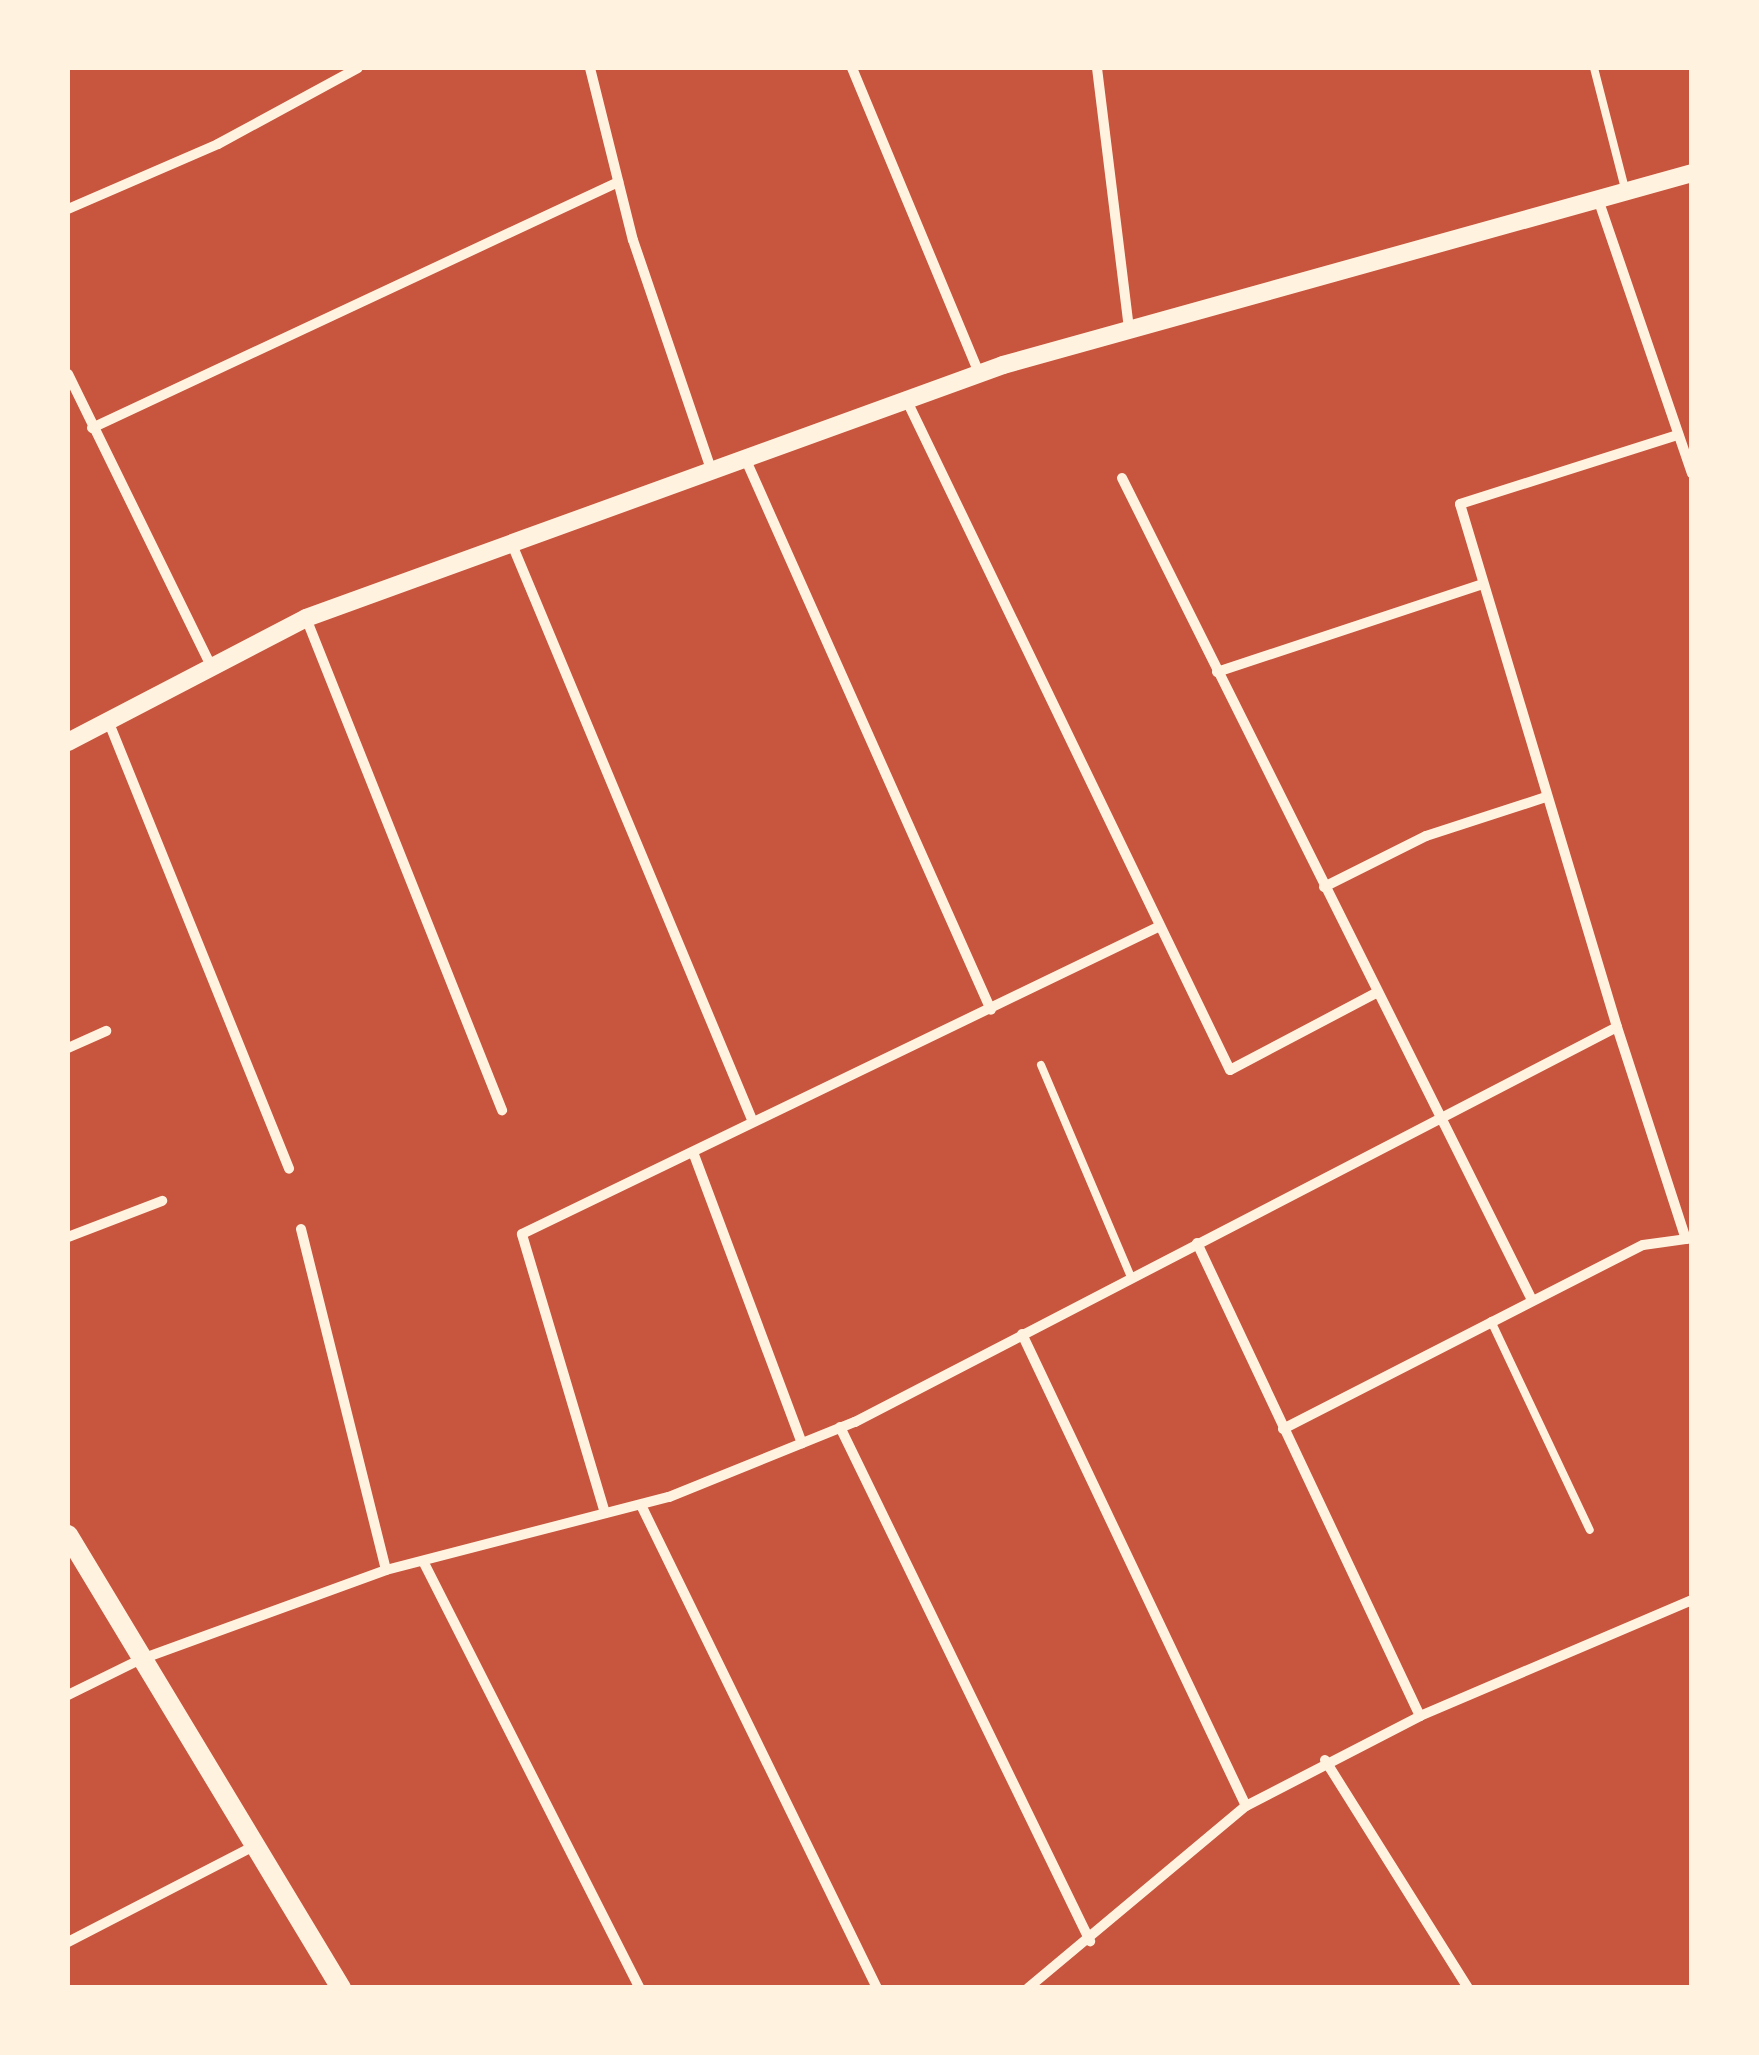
<!DOCTYPE html>
<style>
body{margin:0}
#map{position:relative;width:1759px;height:2055px;overflow:hidden;background:#c8553d;font-family:Raleway,sans-serif}
div>[style]{position:absolute}
.service>*{height:8px;margin:-4px;padding:0 4px;transform-origin:4px;border-radius:4px;background:#fff3e0}
.minor>*{height:10px;margin:-5px;padding:0 5px;transform-origin:5px;border-radius:5px;background:#fff3e0}
.tertiary>*{height:18px;margin:-9px;padding:0 9px;transform-origin:9px;border-radius:9px;background:#fff3e0}
.secondary>*{height:20px;margin:-10px;padding:0 10px;transform-origin:10px;border-radius:10px;background:#fff3e0}
span{translate:-50% -50%;white-space:nowrap;text-align:center;line-height:1.15;-webkit-text-stroke:10px #fff3e0;paint-order:stroke}
.frame{position:absolute;inset:0;border:70px solid #fff3e0;pointer-events:none}
</style>
<div id="map">
<div class="service">
<div style="left:1594px;top:68px;width:125px;rotate:75.6deg"></div>
<div style="left:1041px;top:1065px;width:230px;rotate:67deg"></div>
<div style="left:1491px;top:1321px;width:231px;rotate:64.7deg"></div>
</div>
<div class="minor">
<div style="left:590px;top:68px;width:177px;rotate:76deg"></div>
<div style="left:633px;top:240px;width:242px;rotate:71.2deg"></div>
<div style="left:852px;top:68px;width:330px;rotate:67.4deg"></div>
<div style="left:1097px;top:68px;width:263px;rotate:83deg"></div>
<div style="left:1598px;top:199px;width:290px;rotate:71.1deg"></div>
<div style="left:68px;top:209px;width:163px;rotate:-23.4deg"></div>
<div style="left:218px;top:144px;width:159px;rotate:-28.5deg"></div>
<div style="left:68px;top:374px;width:325px;rotate:63.9deg"></div>
<div style="left:906px;top:399px;width:745px;rotate:64.23deg"></div>
<div style="left:1230px;top:1070px;width:165px;rotate:-27.8deg"></div>
<div style="left:92px;top:428px;width:581px;rotate:-25.06deg"></div>
<div style="left:745px;top:458px;width:604px;rotate:65.98deg"></div>
<div style="left:1122px;top:478px;width:919px;rotate:63.49deg"></div>
<div style="left:511px;top:542px;width:628px;rotate:67.35deg"></div>
<div style="left:306px;top:618px;width:530px;rotate:68.28deg"></div>
<div style="left:1217px;top:672px;width:280px;rotate:-18.3deg"></div>
<div style="left:107px;top:718px;width:486px;rotate:68deg"></div>
<div style="left:1324px;top:887px;width:114px;rotate:-26.6deg"></div>
<div style="left:1426px;top:836px;width:126px;rotate:-18deg"></div>
<div style="left:1617px;top:1027px;width:546px;rotate:-106.71deg"></div>
<div style="left:1460px;top:504px;width:229px;rotate:-17.6deg"></div>
<div style="left:68px;top:1048px;width:42px;rotate:-24.1deg"></div>
<div style="left:693px;top:1152px;width:311px;rotate:69.5deg"></div>
<div style="left:301px;top:1229px;width:351px;rotate:76deg"></div>
<div style="left:68px;top:1237px;width:101px;rotate:-21deg"></div>
<div style="left:1197px;top:1243px;width:523px;rotate:64.76deg"></div>
<div style="left:1022px;top:1334px;width:522px;rotate:64.61deg"></div>
<div style="left:840px;top:1427px;width:572px;rotate:64.06deg"></div>
<div style="left:1283px;top:1429px;width:404px;rotate:-27.1deg"></div>
<div style="left:1643px;top:1245px;width:43px;rotate:-7.9deg"></div>
<div style="left:641px;top:1505px;width:538px;rotate:63.96deg"></div>
<div style="left:605px;top:1513px;width:291px;rotate:-106.6deg"></div>
<div style="left:522px;top:1234px;width:708px;rotate:-25.77deg"></div>
<div style="left:423px;top:1561px;width:479px;rotate:63.1deg"></div>
<div style="left:68px;top:1695px;width:79px;rotate:-26.2deg"></div>
<div style="left:139px;top:1660px;width:263px;rotate:-20deg"></div>
<div style="left:386px;top:1570px;width:292px;rotate:-14.5deg"></div>
<div style="left:669px;top:1497px;width:201px;rotate:-22deg"></div>
<div style="left:855px;top:1422px;width:858px;rotate:-27.4deg"></div>
<div style="left:1617px;top:1027px;width:223px;rotate:72deg"></div>
<div style="left:1686px;top:1239px;width:6px;rotate:-9deg"></div>
<div style="left:1325px;top:1760px;width:269px;rotate:57.9deg"></div>
<div style="left:68px;top:1942px;width:209px;rotate:-27.3deg"></div>
<div style="left:1028px;top:1988px;width:284px;rotate:-39.9deg"></div>
<div style="left:1246px;top:1806px;width:196px;rotate:-27.3deg"></div>
<div style="left:1420px;top:1716px;width:296px;rotate:-23.1deg"></div>
</div>
<div class="tertiary">
<div style="left:68px;top:742px;width:268px;rotate:-27.5deg"></div>
<div style="left:306px;top:618px;width:741px;rotate:-19.95deg"></div>
<div style="left:1003px;top:365px;width:715px;rotate:-15.57deg"></div>
</div>
<div class="secondary">
<div style="left:68px;top:1535px;width:529px;rotate:58.92deg"></div>
</div>
<div class="frame"></div>
</div>
